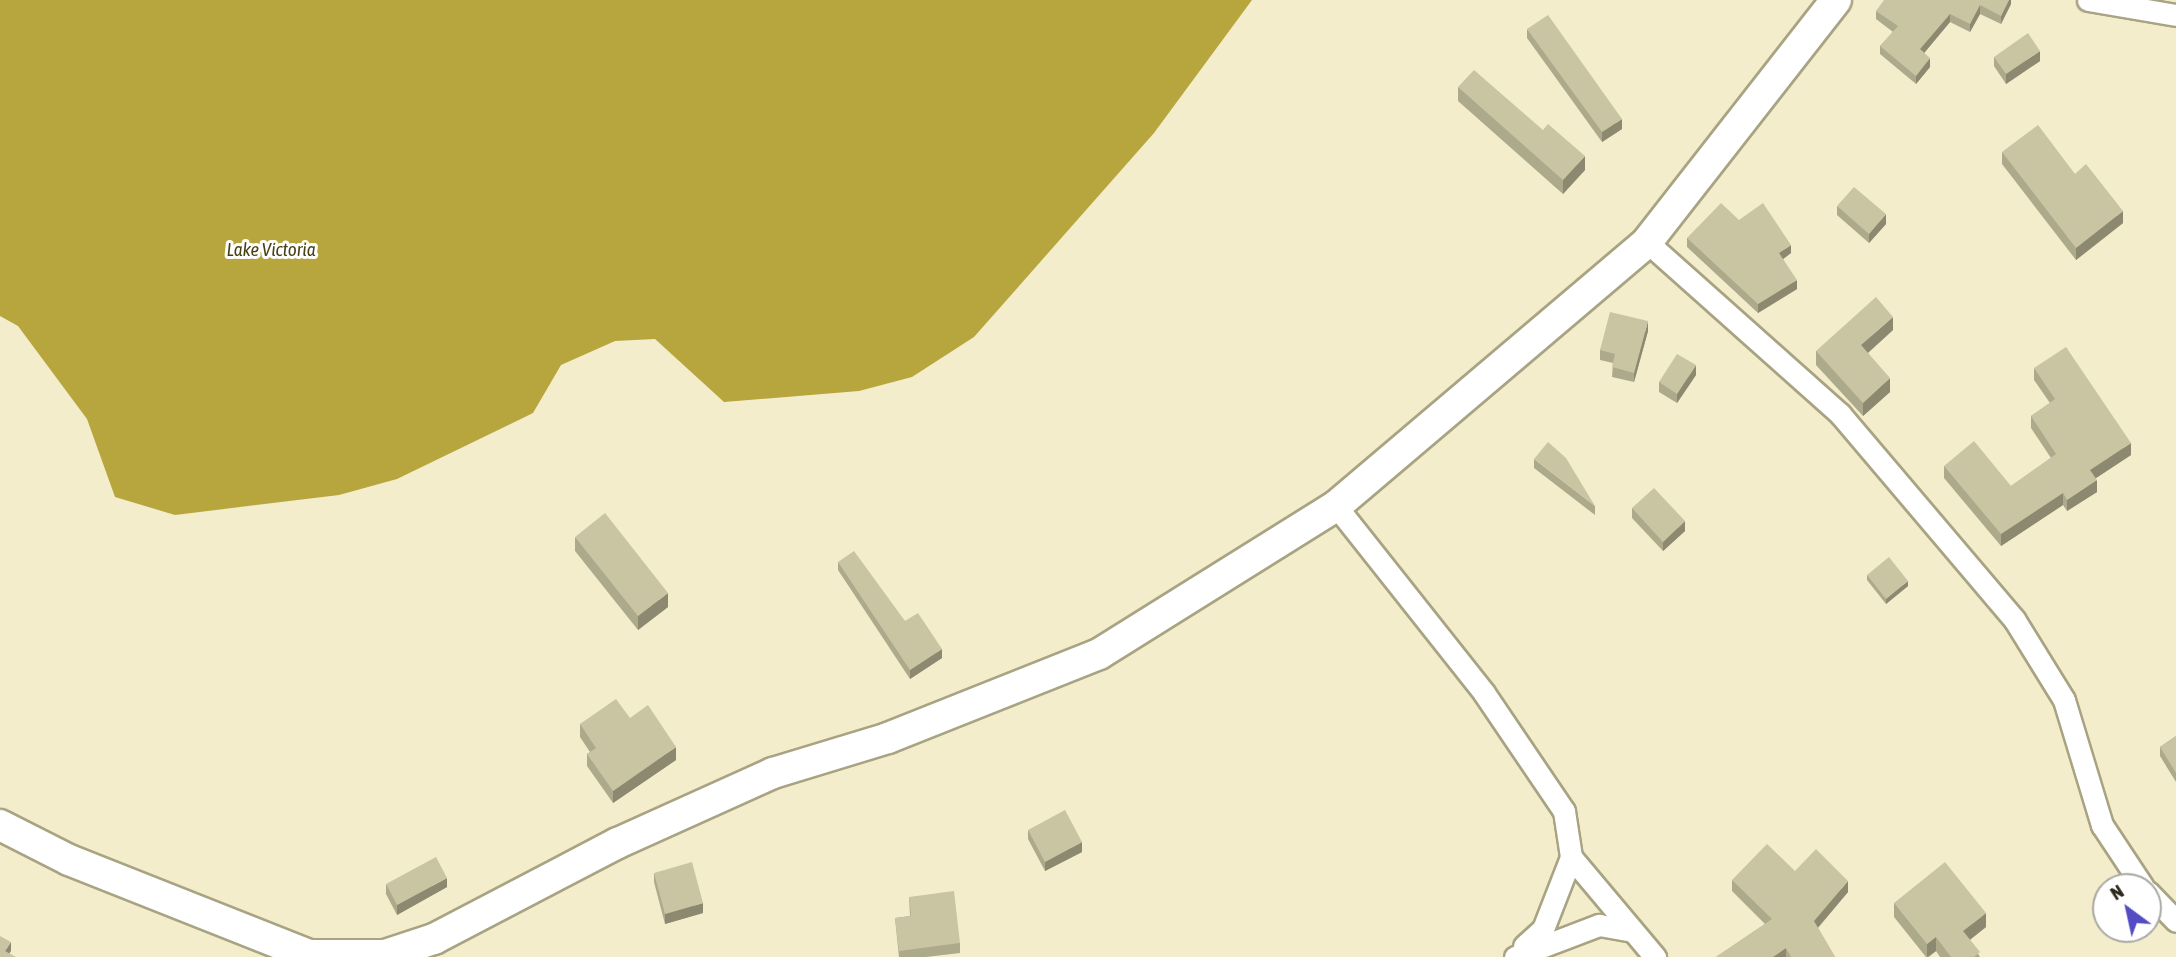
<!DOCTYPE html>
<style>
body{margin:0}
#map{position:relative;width:2176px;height:957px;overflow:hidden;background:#f3edcb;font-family:"Asap Condensed",sans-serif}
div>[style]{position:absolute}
.water>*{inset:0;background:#b7a63e}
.roads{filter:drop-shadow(2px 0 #a8a382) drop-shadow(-2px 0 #a8a382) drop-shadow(0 2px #a8a382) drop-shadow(0 -2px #a8a382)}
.street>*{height:21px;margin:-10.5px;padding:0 10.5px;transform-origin:10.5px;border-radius:10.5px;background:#fff}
.secondary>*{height:30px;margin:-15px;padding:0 15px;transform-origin:15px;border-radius:15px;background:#fff}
.wall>*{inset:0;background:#ada98b}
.shaded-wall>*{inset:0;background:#8d8971}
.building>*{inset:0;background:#c9c4a2}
span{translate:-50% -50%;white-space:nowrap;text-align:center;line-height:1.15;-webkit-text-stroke:6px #fff;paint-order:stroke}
.water-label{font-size:19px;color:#484116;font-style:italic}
.north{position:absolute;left:2092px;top:873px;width:70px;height:70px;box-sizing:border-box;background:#fff;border:2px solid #aaa9a4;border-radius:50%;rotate:327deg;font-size:19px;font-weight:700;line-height:28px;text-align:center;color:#2a281b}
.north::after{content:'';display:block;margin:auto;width:24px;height:32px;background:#534cc4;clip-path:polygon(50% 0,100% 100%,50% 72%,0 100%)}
</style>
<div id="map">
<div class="water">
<div style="clip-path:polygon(0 0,1252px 0,1154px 133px,974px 337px,912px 377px,859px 391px,724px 402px,655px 339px,615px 341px,561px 365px,533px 413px,397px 479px,339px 495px,175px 515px,115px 497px,87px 419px,18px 326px,0 316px)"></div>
</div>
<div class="roads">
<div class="street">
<div style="left:2088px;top:0;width:89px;rotate:9.7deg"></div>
<div style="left:1647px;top:242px;width:259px;rotate:41.7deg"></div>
<div style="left:1840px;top:414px;width:269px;rotate:49.7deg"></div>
<div style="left:2014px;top:619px;width:95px;rotate:58.3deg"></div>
<div style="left:2064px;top:700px;width:131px;rotate:73.1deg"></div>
<div style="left:2102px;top:825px;width:74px;rotate:56.5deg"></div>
<div style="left:1336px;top:506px;width:238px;rotate:51.6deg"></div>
<div style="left:1484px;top:693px;width:143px;rotate:55.9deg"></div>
<div style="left:1564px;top:811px;width:47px;rotate:81.3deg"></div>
<div style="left:1571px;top:857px;width:131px;rotate:50deg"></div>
<div style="left:2148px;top:892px;width:40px;rotate:46deg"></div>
<div style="left:1524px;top:946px;width:25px;rotate:-42deg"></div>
<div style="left:1543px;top:929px;width:77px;rotate:-68.7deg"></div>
<div style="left:1515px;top:957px;width:90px;rotate:-20.9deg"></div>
<div style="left:1599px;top:925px;width:34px;rotate:10deg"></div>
</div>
<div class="secondary">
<div style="left:0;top:825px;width:77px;rotate:26.9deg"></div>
<div style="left:69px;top:860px;width:258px;rotate:21.6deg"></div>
<div style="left:309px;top:955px;width:76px"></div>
<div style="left:385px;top:955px;width:52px;rotate:-18.1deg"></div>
<div style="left:434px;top:939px;width:208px;rotate:-27.6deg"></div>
<div style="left:618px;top:843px;width:170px;rotate:-24.3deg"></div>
<div style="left:773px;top:773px;width:120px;rotate:-16.9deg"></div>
<div style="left:888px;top:738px;width:227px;rotate:-21.7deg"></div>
<div style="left:1099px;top:654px;width:279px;rotate:-32deg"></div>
<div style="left:1336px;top:506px;width:408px;rotate:-40.3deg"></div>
<div style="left:1647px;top:242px;width:307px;rotate:-52deg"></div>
</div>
</div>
<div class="wall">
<div style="clip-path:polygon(2011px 0,2011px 4px,2001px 24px,1980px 14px,1970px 32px,1950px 22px,1924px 53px,1930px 67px,1916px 84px,1880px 54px,1880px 46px,1893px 32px,1876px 19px,1876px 11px)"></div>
<div style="clip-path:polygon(1527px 29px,1622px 129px,1602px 142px,1527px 38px)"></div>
<div style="clip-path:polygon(1994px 57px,2040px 61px,2006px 84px,1994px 66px)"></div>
<div style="clip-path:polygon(1458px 87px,1585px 170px,1563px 194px,1458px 101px)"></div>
<div style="clip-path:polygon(2002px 152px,2075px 174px,2123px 223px,2076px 260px,2002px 164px)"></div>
<div style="clip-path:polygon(1837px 206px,1886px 224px,1869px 243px,1837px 215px)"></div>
<div style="clip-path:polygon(1739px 220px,1791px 253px,1783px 259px,1797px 289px,1758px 313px,1687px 247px,1687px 238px)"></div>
<div style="clip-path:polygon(1893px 330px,1868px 353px,1890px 392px,1863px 416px,1816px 365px,1816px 351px)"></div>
<div style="clip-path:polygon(1648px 331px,1634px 382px,1612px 377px,1613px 363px,1600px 360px,1600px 350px)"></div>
<div style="clip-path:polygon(2034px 368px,2131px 455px,2096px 478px,2097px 492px,2067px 511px,2063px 505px,2001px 546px,1944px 478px,1944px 466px,2011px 486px,2051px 458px,2031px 428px,2031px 416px,2050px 403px,2034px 380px)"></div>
<div style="clip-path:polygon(1696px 375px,1677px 403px,1659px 392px,1659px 382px)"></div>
<div style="clip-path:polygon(1534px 459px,1595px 506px,1595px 515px,1534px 468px)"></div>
<div style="clip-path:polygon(1632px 508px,1685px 531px,1663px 551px,1632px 518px)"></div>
<div style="clip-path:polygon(575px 537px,668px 607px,638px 630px,575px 551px)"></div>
<div style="clip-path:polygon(838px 562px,905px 621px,942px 658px,910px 679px,838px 570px)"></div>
<div style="clip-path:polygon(1867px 575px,1908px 586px,1886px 604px,1867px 580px)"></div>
<div style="clip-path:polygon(630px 718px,676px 760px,613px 803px,587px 766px,587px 754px,590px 752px,580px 737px,580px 724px)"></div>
<div style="clip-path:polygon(2176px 736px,2176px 782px,2160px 756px,2160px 747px)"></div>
<div style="clip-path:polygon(1028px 830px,1082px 852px,1045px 871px,1028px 839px)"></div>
<div style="clip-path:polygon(1795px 871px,1848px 892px,1818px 928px,1835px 957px,1716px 957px,1765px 924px,1732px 891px,1732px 880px)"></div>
<div style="clip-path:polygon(654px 873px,703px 913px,665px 924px,654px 882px)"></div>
<div style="clip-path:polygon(386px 884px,447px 887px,397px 915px,386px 894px)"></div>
<div style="clip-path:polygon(909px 897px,960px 943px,960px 953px,926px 957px,899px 957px,895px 918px,910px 916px)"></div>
<div style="clip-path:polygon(1894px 903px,1986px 927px,1970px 940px,1980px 957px,1940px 957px,1936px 951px,1929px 957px,1926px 957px,1894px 917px)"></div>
</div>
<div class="shaded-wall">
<div style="clip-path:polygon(2009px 0,2011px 0,2011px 4px,2001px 24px,2001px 16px)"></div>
<div style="clip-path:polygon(1980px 5px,1980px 14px,1970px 32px,1970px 24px)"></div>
<div style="clip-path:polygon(1950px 14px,1950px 22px,1920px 58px,1920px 49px)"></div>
<div style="clip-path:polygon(2040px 51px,2040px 61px,2006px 84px,2006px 74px)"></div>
<div style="clip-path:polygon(1930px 58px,1930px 67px,1916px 84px,1916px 76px)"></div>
<div style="clip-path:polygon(1622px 119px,1622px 129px,1602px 142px,1602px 132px)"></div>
<div style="clip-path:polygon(1585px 156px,1585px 170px,1563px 194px,1563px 180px)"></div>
<div style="clip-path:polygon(2123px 211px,2123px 223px,2076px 260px,2076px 248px)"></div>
<div style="clip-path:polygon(1886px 214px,1886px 224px,1869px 243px,1869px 234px)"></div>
<div style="clip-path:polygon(1791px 245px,1791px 253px,1779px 262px,1779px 253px)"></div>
<div style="clip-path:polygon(1797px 280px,1797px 289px,1758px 313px,1758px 304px)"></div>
<div style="clip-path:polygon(1893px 317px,1893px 330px,1861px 359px,1861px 345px)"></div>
<div style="clip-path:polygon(1648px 321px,1648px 331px,1634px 382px,1634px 373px)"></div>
<div style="clip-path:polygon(1696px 365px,1696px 375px,1677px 403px,1677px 394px)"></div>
<div style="clip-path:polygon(1890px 378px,1890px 392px,1863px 416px,1863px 403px)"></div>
<div style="clip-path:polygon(2131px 443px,2131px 455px,2090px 482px,2090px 470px)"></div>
<div style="clip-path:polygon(2097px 480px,2097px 492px,2067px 511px,2067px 500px)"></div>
<div style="clip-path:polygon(2063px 493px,2063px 505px,2001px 546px,2001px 534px)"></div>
<div style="clip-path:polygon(1685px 521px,1685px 531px,1663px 551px,1663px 542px)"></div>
<div style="clip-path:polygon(1908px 581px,1908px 586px,1886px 604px,1886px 599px)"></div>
<div style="clip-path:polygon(668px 593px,668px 607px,638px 630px,638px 616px)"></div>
<div style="clip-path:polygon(942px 649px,942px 658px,910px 679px,910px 670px)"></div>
<div style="clip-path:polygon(676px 747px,676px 760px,613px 803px,613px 791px)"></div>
<div style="clip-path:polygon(1082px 842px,1082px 852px,1045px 871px,1045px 862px)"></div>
<div style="clip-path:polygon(447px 878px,447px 887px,397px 915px,397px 905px)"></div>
<div style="clip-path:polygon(1848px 881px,1848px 892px,1814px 932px,1814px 921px)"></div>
<div style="clip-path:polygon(703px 903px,703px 913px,665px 924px,665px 914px)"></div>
<div style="clip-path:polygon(1986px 913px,1986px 927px,1963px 945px,1963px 931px)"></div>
<div style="clip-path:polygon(1936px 937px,1936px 951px,1927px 957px,1927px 944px)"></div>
<div style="clip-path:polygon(11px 942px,11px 951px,7px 957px,5px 951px)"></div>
<div style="clip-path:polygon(1786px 948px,1786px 957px,1773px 957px)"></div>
</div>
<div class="building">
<div style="clip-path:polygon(1884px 0,2009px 0,2001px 16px,1980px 5px,1970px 24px,1950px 14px,1920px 49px,1930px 58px,1916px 76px,1880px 46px,1898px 26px,1876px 11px)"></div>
<div style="clip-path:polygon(1548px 15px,1622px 119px,1602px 132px,1527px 29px)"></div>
<div style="clip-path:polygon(2028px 33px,2040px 51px,2006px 74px,1994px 57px)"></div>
<div style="clip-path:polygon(1474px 70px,1543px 130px,1548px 124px,1585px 156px,1563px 180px,1458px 87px)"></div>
<div style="clip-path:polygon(2038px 125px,2075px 174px,2086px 164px,2123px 211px,2076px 248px,2002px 152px)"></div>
<div style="clip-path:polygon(1854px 187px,1886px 214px,1869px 234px,1837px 206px)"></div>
<div style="clip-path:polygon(1721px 203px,1739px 220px,1763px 203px,1791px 245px,1779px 253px,1797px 280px,1758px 304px,1687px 238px)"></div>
<div style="clip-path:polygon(1876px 297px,1893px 317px,1861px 345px,1890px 378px,1863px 403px,1816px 351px)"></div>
<div style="clip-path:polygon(1610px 312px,1648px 321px,1634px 373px,1612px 367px,1615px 354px,1600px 350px)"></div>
<div style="clip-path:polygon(2066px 347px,2131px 443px,2090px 470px,2097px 480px,2067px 500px,2063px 493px,2001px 534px,1944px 466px,1974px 441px,2011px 486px,2056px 454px,2031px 416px,2055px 399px,2034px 368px)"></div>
<div style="clip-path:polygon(1677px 354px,1696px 365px,1677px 394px,1659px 382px)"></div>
<div style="clip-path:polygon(1548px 442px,1566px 458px,1595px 506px,1534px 459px)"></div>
<div style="clip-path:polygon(1654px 488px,1685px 521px,1663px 542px,1632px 508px)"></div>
<div style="clip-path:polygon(605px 513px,668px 593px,638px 616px,575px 537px)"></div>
<div style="clip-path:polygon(854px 551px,905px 621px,918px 613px,942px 649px,910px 670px,838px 562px)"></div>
<div style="clip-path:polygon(1889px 557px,1908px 581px,1886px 599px,1867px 575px)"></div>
<div style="clip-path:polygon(616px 699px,630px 718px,648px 705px,676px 747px,613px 791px,587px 754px,596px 748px,580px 724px)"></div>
<div style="clip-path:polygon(2176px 736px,2176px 773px,2160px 747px)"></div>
<div style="clip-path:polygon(1065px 810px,1082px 842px,1045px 862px,1028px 830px)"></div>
<div style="clip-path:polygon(1767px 844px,1795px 871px,1816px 849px,1848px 881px,1814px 921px,1835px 957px,1791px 957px,1786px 948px,1773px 957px,1716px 957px,1772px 919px,1732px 880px)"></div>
<div style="clip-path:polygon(436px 857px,447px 878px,397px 905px,386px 884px)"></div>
<div style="clip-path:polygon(692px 862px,703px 903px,665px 914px,654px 873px)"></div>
<div style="clip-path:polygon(1945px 862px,1986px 913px,1963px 931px,1980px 952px,1974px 957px,1951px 957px,1936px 937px,1927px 944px,1894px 903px)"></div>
<div style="clip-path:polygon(954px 891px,960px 943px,899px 951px,895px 918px,911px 916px,909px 897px)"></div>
<div style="clip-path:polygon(0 936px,11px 942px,5px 951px,16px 957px,0 957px)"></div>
</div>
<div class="water-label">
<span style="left:271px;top:250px">Lake Victoria</span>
</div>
<div class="north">N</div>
</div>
